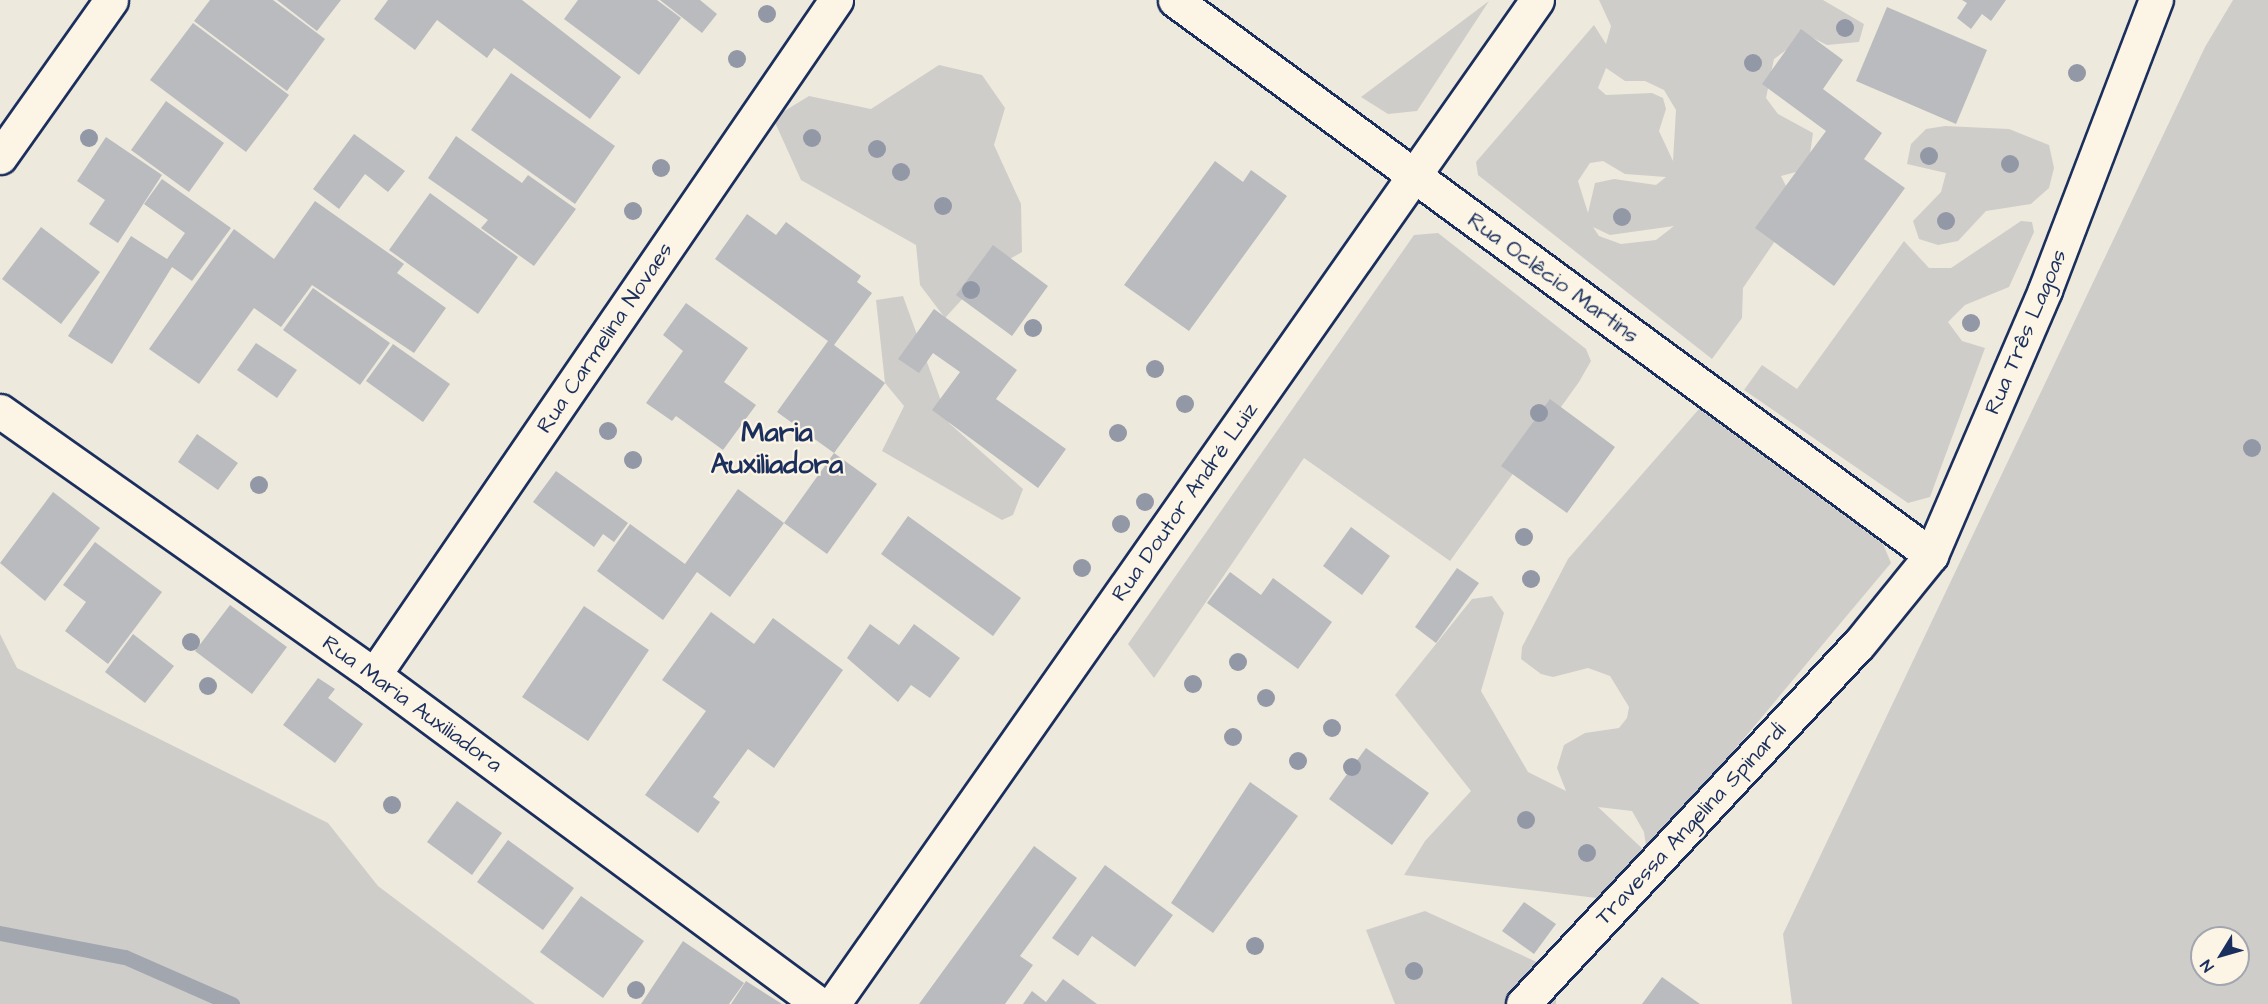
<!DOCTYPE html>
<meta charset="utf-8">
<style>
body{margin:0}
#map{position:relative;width:2268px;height:1004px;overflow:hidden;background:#eee9dd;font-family:"Architects Daughter",sans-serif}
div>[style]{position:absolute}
.green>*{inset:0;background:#cfcdca}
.stream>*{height:15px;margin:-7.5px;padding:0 7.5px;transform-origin:7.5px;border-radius:7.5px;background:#a2a7af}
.building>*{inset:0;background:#babbbe}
.roads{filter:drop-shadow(2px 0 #1b2f5e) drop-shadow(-2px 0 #1b2f5e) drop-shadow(0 2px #1b2f5e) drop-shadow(0 -2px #1b2f5e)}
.street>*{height:33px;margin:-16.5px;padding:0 16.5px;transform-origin:16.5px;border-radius:16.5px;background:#fcf5e5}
.trees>*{width:18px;height:18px;margin:-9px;border-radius:50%;background:#9398a6}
span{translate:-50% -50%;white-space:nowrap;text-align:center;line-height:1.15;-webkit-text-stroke:4.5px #fcf5e5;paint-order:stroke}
.street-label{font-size:22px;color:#1b2f5e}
.district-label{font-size:28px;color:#1b2f5e;font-weight:700}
.north{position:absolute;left:2190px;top:926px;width:60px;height:60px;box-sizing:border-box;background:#fcf5e5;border:2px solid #a2a6af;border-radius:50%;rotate:233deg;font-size:16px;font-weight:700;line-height:24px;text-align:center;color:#1b2f5e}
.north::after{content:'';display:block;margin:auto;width:21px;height:27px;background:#1b2f5e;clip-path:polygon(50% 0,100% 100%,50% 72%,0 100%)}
</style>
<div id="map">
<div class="green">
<div style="clip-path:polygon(evenodd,1599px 0,1823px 0,1864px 24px,1859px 42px,1827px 45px,1807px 35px,1774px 59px,1766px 98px,1778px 114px,1813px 133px,1810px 154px,1800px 171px,1781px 176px,1786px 186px,1775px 241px,1743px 288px,1742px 318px,1712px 359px,1478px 175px,1476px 162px,1594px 25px,1606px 44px,1611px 26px,1599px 0,1606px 68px,1625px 81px,1645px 81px,1664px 90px,1676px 110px,1673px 161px,1659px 131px,1666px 109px,1663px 98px,1652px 93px,1606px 95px,1598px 88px,1606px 68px,1599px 0,1603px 161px,1625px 174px,1666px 177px,1656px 185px,1614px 179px,1595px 183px,1588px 213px,1578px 181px,1590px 163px,1603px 161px,1599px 0,1674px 226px,1656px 240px,1621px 244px,1599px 236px,1593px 227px,1610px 235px,1674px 226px)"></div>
<div style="clip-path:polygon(evenodd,2233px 0,2268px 0,2268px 1004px,1792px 1004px,1783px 934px,2205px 47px,2233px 0,2202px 938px,2238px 938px,2238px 974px,2202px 974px,2202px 938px)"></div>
<div style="clip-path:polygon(1489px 1px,1417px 111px,1388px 114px,1361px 97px)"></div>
<div style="clip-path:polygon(939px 65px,982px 75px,1005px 108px,994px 145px,1021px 204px,1022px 252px,987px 272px,945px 318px,920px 285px,916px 245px,801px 180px,773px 118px,809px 96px,871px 109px)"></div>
<div style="clip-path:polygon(1945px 126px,2009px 129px,2049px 145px,2054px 168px,2049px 188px,2031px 204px,1986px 211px,1958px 241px,1938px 245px,1919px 239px,1913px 221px,1941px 192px,1946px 173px,1907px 164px,1911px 144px,1926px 129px)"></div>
<div style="clip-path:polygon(2021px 221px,2032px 222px,2034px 232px,2009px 287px,1965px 305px,1948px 322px,1962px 341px,1985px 348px,1930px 497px,1908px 503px,1744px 390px,1762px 365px,1797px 389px,1904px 241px,1929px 268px,1951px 268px)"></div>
<div style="clip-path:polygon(1438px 233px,1586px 349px,1591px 361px,1579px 382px,1450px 561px,1304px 458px,1154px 678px,1128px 644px,1414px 235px)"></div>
<div style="clip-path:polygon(903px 296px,949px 423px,1023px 489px,1013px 515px,1002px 520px,882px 451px,904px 406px,885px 383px,876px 300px)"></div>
<div style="clip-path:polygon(evenodd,1699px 409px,1883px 544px,1891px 563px,1648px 853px,1630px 902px,1404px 875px,1425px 841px,1471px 791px,1395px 695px,1472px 599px,1492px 596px,1504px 613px,1481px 691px,1528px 772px,1566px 791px,1557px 768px,1564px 745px,1585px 733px,1619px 728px,1627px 718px,1629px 707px,1610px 676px,1588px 668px,1553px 677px,1541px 674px,1521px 659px,1522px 647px,1568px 559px,1699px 409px,1598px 807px,1632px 811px,1644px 832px,1647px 853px,1598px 807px)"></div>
<div style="clip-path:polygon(0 634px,17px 668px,328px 823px,378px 886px,535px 1004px,0 1004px)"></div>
<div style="clip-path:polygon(1425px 911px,1539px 963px,1555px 979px,1556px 1004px,1395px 1004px,1366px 930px)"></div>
</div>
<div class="stream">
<div style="left:0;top:933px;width:127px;rotate:10.9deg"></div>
<div style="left:125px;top:957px;width:117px;rotate:23.7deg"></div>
</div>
<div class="building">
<div style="clip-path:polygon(210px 0,273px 0,325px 39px,287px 91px,194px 21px)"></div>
<div style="clip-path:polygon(277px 0,341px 0,317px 31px)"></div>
<div style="clip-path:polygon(388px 0,522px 0,621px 77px,590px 119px,494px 48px,487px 58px,437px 20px,415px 50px,374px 19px)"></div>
<div style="clip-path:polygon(578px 0,657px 0,681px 18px,639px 75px,564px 19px)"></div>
<div style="clip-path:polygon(660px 0,700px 0,717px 14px,702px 33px)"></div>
<div style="clip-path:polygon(1962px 0,2006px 0,1991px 21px,1982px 14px,1971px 29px,1957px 18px,1967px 3px)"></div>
<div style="clip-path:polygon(1887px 7px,1987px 50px,1956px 124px,1856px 81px)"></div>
<div style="clip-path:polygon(193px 23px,289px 95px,246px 152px,150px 80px)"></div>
<div style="clip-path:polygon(1801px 29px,1843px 60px,1823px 89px,1882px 133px,1864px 159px,1905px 188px,1834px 286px,1755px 228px,1826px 131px,1762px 84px)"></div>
<div style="clip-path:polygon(511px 73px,615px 146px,575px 204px,471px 130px)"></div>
<div style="clip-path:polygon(166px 101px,224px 143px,189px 192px,131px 150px)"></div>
<div style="clip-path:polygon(354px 134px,405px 171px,388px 192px,365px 174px,339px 209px,313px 189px)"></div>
<div style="clip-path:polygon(456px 136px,522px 183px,528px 175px,576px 209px,534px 266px,481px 228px,488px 220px,428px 178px)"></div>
<div style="clip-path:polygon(106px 137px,162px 175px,118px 243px,89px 224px,105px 200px,77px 181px)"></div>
<div style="clip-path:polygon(1215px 161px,1243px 182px,1251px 170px,1287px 196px,1189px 331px,1124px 285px)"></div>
<div style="clip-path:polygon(162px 179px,231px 228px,192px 281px,172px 267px,112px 364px,68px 336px,131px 236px,167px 259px,185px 233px,144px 204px)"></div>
<div style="clip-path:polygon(430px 193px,518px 257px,478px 314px,389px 250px)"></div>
<div style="clip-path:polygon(315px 201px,404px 264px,397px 273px,446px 308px,414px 353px,312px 285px,281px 327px,254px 308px,199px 384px,149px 349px,234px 229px,274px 259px)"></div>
<div style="clip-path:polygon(747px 214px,776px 235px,786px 222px,861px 276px,857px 282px,872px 293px,834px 345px,885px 383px,834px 453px,777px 412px,828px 341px,715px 259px)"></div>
<div style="clip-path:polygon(41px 227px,100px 272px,61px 324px,2px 279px)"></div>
<div style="clip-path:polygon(993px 245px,1048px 286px,1012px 336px,956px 295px)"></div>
<div style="clip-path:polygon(313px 288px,390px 343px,360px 385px,283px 330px)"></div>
<div style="clip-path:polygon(686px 303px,748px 348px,724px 382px,756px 405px,723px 450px,676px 416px,672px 421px,646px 403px,683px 351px,663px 335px)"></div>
<div style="clip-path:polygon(934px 309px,1017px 370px,996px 399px,1066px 449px,1038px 488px,932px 410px,960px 372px,933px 353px,919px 373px,898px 359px)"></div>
<div style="clip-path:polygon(256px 343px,297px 370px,277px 398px,237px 370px)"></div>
<div style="clip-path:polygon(393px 344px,450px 384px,423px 422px,366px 381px)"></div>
<div style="clip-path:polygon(1550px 399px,1615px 447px,1567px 513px,1501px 466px)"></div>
<div style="clip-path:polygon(197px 434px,238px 463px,218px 490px,178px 462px)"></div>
<div style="clip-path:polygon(834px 453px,877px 484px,827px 554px,784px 523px)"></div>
<div style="clip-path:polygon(556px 471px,628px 523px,614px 542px,603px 534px,594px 547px,533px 502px)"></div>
<div style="clip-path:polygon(738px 489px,784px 523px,730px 597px,697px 572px,663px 620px,597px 571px,630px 524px,685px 564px)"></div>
<div style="clip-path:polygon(53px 492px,100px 528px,45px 601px,0 563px)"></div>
<div style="clip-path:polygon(908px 516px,1021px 598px,993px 636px,881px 554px)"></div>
<div style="clip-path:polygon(1351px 527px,1390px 556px,1362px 595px,1323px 566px)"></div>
<div style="clip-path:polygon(95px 542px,162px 592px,108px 664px,65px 631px,86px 602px,63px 585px)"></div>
<div style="clip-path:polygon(1457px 568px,1479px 583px,1436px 643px,1415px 627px)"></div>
<div style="clip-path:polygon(1230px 572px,1261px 595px,1273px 578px,1332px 622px,1298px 669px,1207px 603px)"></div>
<div style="clip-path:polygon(230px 605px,287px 647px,252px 694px,195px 651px)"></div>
<div style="clip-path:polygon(584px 606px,649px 650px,588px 741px,522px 697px)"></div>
<div style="clip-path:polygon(711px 612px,754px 644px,773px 618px,843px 670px,774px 768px,748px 749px,713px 797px,720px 802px,698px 833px,645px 795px,706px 711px,662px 680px)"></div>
<div style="clip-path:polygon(870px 624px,899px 645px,914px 624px,960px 658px,930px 698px,911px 685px,898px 702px,847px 658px)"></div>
<div style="clip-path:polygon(133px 634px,174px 666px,145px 703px,105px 672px)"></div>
<div style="clip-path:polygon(318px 678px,335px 689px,328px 698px,363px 724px,335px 763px,283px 725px)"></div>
<div style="clip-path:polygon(1366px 748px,1429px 793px,1392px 845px,1329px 799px)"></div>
<div style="clip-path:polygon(1250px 782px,1298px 816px,1213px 933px,1171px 903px)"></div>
<div style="clip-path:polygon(457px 801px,502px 833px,472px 875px,427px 842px)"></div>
<div style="clip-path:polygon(508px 840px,574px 888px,543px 930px,477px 882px)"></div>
<div style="clip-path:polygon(1034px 846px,1077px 878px,1020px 956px,1033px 965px,1005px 1004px,919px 1004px)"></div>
<div style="clip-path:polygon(1105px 865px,1173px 915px,1135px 967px,1092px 936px,1078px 956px,1052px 938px)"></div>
<div style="clip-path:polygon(581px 896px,644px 941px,603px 998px,540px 952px)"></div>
<div style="clip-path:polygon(1524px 902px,1556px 924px,1534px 954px,1502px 931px)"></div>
<div style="clip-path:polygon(683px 941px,744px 983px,729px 1004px,641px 1004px)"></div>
<div style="clip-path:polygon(1662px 977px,1700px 1004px,1642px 1004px)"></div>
<div style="clip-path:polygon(1063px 979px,1097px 1004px,1023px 1004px,1032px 991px,1046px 1002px)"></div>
<div style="clip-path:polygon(746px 981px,782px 1004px,731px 1004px)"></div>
</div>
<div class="roads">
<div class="street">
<div style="left:1175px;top:0;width:938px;rotate:36.28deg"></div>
<div style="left:0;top:157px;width:192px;rotate:-54.7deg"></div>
<div style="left:0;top:411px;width:458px;rotate:35.2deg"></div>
<div style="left:374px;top:675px;width:553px;rotate:36.48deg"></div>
<div style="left:374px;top:675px;width:818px;rotate:-55.61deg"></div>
<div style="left:833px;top:1004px;width:1226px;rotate:-54.96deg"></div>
<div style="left:1523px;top:1004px;width:492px;rotate:-47deg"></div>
<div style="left:1859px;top:644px;width:114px;rotate:-51deg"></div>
<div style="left:1931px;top:555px;width:288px;rotate:-66.7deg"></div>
<div style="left:2045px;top:290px;width:311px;rotate:-69.1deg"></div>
</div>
</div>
<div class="trees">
<div style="left:767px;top:14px"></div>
<div style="left:1845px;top:28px"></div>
<div style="left:737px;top:59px"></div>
<div style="left:1753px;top:63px"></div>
<div style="left:2077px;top:73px"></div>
<div style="left:89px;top:138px"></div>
<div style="left:812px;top:138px"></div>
<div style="left:877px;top:149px"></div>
<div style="left:1929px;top:156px"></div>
<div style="left:2010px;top:164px"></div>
<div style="left:661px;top:168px"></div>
<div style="left:901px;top:172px"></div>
<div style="left:943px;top:206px"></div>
<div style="left:633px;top:211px"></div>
<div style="left:1622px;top:217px"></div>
<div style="left:1946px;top:221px"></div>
<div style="left:971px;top:290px"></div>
<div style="left:1971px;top:323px"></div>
<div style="left:1033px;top:328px"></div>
<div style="left:1155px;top:369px"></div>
<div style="left:1185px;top:404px"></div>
<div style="left:1539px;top:413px"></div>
<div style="left:608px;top:431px"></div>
<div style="left:1118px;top:433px"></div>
<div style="left:2252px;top:448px"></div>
<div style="left:633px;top:460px"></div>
<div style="left:259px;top:485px"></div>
<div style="left:1145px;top:502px"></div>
<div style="left:1121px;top:524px"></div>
<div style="left:1524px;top:537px"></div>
<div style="left:1082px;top:568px"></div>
<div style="left:1531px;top:579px"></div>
<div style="left:191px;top:642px"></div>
<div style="left:1238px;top:662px"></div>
<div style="left:1193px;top:684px"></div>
<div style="left:208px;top:686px"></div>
<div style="left:1266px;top:698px"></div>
<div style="left:1332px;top:728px"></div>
<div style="left:1233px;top:737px"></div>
<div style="left:1298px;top:761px"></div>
<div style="left:1352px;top:767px"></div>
<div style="left:392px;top:805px"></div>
<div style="left:1526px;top:820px"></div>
<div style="left:1587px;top:853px"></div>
<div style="left:1255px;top:946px"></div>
<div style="left:1414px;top:971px"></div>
<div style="left:636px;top:990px"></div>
</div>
<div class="street-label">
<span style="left:1553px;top:278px;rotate:36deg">Rua Oclêcio Martins</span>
<span style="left:2026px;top:332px;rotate:-67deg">Rua Três Lagoas</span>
<span style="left:605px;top:338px;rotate:-56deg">Rua Carmelina Novaes</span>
<span style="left:1185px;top:502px;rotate:-55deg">Rua Doutor André Luiz</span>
<span style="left:412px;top:704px;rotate:36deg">Rua Maria Auxiliadora</span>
<span style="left:1691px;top:824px;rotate:-47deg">Travessa Angelina Spinardi</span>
</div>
<div class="district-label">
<span style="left:777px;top:449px">Maria<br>Auxiliadora</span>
</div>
<div class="north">N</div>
</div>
